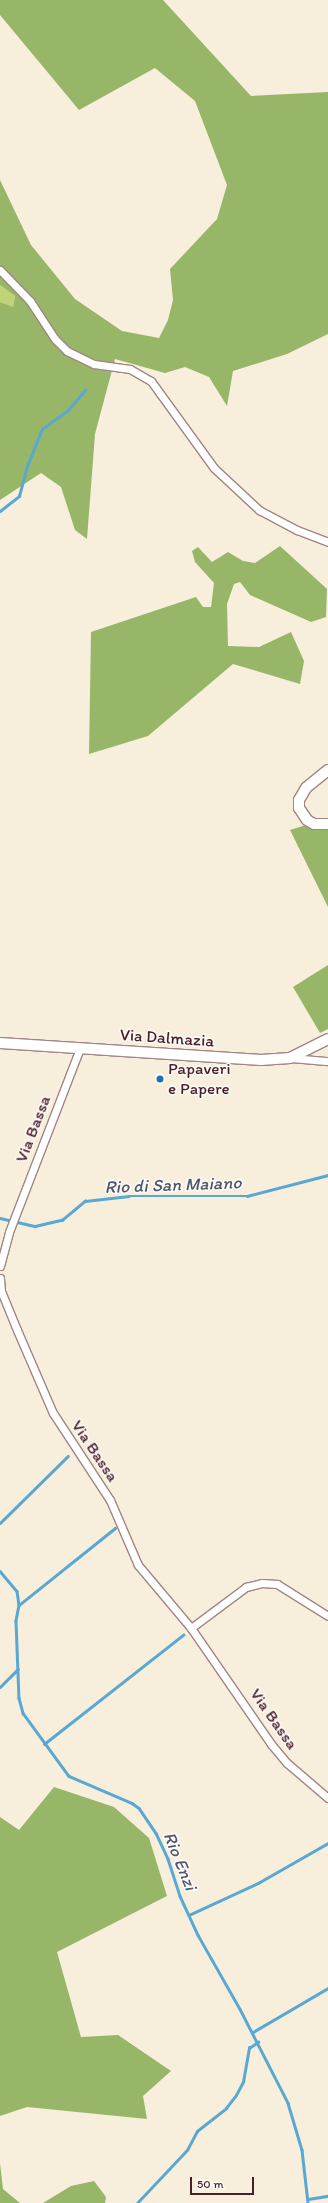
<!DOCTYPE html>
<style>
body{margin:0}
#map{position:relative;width:328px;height:2203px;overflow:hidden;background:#f7eedc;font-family:Itim,sans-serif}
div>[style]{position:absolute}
.green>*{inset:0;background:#c0d477}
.forest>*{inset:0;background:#98b668}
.stream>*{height:2.5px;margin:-1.25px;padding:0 1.25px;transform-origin:1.25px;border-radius:1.25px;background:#59a8d2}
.roads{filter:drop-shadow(1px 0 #a08684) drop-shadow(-1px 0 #a08684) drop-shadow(0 1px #a08684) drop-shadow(0 -1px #a08684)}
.minor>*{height:7px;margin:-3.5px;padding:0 3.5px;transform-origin:3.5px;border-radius:3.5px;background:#fff}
.secondary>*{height:10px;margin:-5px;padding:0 5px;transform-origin:5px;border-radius:5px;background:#fff}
.dots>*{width:11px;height:11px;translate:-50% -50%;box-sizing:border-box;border:2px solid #fdfcf7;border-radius:50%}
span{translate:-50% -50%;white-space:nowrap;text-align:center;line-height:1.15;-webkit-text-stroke:3px #fdfcf7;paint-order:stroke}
.street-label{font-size:17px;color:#4a1f2b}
.poi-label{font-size:17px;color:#4a1f2b}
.left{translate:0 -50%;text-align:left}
.water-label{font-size:18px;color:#50566e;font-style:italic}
.scale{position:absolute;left:190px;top:2177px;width:64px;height:18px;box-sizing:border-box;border:2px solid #4a1f2b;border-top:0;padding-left:5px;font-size:12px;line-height:14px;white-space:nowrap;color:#4a1f2b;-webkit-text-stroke:3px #fdfcf7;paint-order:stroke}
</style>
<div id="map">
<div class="green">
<div style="clip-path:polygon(0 285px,15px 296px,13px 308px,0 302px)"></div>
</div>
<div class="forest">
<div style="clip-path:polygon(0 0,163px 0,251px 96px,328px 92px,328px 334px,287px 354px,233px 371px,227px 406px,209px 377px,185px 367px,165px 373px,115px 359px,95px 434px,87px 539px,75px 530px,61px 487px,41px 473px,0 500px,0 302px,13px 307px,15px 296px,0 285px,0 180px,31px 245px,75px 299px,122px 331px,159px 338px,168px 320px,173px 300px,170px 269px,217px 219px,227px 185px,195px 101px,155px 68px,79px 110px,0 15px)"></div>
<div style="clip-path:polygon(280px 546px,327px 589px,326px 617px,311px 622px,250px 595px,240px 582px,234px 584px,227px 604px,228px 646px,259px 647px,291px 632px,304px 661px,300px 684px,233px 664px,148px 736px,89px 754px,91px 632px,196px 597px,203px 607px,211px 607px,214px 583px,195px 562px,192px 551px,198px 547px,212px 562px,228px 552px,243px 561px,255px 563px)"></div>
<div style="clip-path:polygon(328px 818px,328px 907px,290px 830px)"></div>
<div style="clip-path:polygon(328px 965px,328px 1029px,320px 1033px,293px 987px)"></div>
<div style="clip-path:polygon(54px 1787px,114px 1807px,149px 1838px,167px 1896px,57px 1952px,81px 2037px,118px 2035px,171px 2071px,143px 2096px,147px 2119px,27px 2107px,0 2116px,0 1817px,19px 1830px)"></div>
<div style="clip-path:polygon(0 2163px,3px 2189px,20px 2203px,0 2203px)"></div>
<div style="clip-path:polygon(94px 2181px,106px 2197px,105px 2203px,43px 2203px,71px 2186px)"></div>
</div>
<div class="stream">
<div style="left:0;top:511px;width:24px;rotate:-38deg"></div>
<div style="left:19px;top:496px;width:31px;rotate:-75deg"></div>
<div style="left:27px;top:466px;width:40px;rotate:-68deg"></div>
<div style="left:42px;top:429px;width:31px;rotate:-36deg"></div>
<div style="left:67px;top:411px;width:28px;rotate:-49deg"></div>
<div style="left:0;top:1218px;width:36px;rotate:13deg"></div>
<div style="left:35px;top:1226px;width:28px;rotate:-13deg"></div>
<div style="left:62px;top:1220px;width:30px;rotate:-40deg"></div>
<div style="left:85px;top:1201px;width:44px;rotate:-6.5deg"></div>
<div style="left:129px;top:1196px;width:118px"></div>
<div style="left:247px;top:1196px;width:84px;rotate:-14.5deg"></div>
<div style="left:0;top:1523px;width:95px;rotate:-44.6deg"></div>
<div style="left:0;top:1571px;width:26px;rotate:50deg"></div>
<div style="left:17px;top:1591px;width:14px;rotate:82deg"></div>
<div style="left:19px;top:1605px;width:16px;rotate:101deg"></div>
<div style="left:16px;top:1621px;width:77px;rotate:87.8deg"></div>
<div style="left:19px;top:1698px;width:16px;rotate:75deg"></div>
<div style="left:23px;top:1713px;width:78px;rotate:53.9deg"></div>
<div style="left:69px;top:1776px;width:69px;rotate:23.2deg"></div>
<div style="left:132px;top:1803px;width:9px;rotate:36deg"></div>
<div style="left:139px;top:1808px;width:30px;rotate:56deg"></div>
<div style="left:156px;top:1833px;width:29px;rotate:65deg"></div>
<div style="left:168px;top:1859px;width:39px;rotate:72deg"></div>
<div style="left:180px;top:1896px;width:43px;rotate:65.2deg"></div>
<div style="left:198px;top:1935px;width:85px;rotate:60.4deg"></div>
<div style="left:240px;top:2009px;width:106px;rotate:62.9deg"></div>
<div style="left:288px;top:2103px;width:49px;rotate:73.4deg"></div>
<div style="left:302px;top:2150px;width:53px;rotate:83.5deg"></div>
<div style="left:19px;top:1605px;width:123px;rotate:-38.7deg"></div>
<div style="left:0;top:1687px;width:25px;rotate:-45deg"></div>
<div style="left:44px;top:1744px;width:177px;rotate:-38.1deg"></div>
<div style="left:189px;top:1915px;width:76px;rotate:-24.9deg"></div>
<div style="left:258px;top:1883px;width:81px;rotate:-29.7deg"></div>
<div style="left:253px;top:2032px;width:87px;rotate:-30.4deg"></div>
<div style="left:308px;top:2199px;width:20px;rotate:-9deg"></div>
<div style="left:137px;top:2203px;width:73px;rotate:-46.7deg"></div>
<div style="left:187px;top:2150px;width:21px;rotate:-62deg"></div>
<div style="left:197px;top:2131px;width:37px;rotate:-38deg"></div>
<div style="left:226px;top:2108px;width:16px;rotate:-52deg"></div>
<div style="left:236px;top:2095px;width:15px;rotate:-62deg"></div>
<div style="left:243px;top:2082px;width:35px;rotate:-80deg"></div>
<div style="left:249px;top:2048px;width:11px;rotate:-34deg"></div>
</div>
<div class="roads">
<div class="minor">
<div style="left:0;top:270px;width:43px;rotate:45.9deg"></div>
<div style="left:30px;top:301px;width:45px;rotate:56.7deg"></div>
<div style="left:55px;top:339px;width:17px;rotate:45deg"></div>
<div style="left:67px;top:351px;width:30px;rotate:26deg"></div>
<div style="left:94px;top:364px;width:36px;rotate:8deg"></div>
<div style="left:130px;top:369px;width:24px;rotate:30deg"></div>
<div style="left:151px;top:381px;width:107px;rotate:54.1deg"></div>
<div style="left:214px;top:468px;width:62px;rotate:43deg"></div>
<div style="left:259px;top:510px;width:43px;rotate:27.8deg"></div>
<div style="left:297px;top:530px;width:33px;rotate:21deg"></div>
<div style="left:292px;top:1058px;width:36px;rotate:5deg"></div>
<div style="left:0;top:1266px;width:35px;rotate:-75deg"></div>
<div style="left:9px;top:1232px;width:197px;rotate:-68.9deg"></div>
<div style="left:0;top:1278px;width:13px;rotate:86deg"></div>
<div style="left:1px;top:1291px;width:42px;rotate:67.7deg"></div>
<div style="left:17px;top:1330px;width:90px;rotate:66.6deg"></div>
<div style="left:53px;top:1413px;width:104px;rotate:56.8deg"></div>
<div style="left:110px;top:1500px;width:71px;rotate:66.7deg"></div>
<div style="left:138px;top:1565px;width:82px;rotate:49.9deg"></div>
<div style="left:191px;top:1628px;width:141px;rotate:55.4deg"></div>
<div style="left:271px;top:1744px;width:25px;rotate:50deg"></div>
<div style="left:287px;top:1763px;width:54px;rotate:40.5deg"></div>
<div style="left:191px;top:1628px;width:69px;rotate:-36.7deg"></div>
<div style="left:246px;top:1587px;width:16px;rotate:-14deg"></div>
<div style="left:262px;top:1583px;width:15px;rotate:4deg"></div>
<div style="left:277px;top:1584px;width:60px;rotate:32.1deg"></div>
</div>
<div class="secondary">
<div style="left:328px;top:770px;width:28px;rotate:141deg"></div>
<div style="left:306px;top:788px;width:14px;rotate:120deg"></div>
<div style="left:299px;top:800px;width:8px;rotate:90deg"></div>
<div style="left:299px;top:808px;width:14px;rotate:56deg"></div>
<div style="left:307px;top:820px;width:8px;rotate:30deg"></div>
<div style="left:314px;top:824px;width:14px"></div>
<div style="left:0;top:1043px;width:262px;rotate:3.7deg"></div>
<div style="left:261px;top:1060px;width:29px;rotate:-4deg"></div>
<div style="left:290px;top:1058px;width:42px;rotate:-26.6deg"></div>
</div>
</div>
<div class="dots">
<div style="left:160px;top:1079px;background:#1f6fb2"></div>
</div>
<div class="street-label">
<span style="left:167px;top:1038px;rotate:4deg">Via Dalmazia</span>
<span style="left:33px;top:1129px;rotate:-69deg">Via Bassa</span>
<span style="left:95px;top:1451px;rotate:56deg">Via Bassa</span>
<span style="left:274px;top:1719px;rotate:55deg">Via Bassa</span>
</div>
<div class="poi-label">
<span class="left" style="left:168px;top:1079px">Papaveri<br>e Papere</span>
</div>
<div class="water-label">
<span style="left:173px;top:1185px;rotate:-2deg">Rio di San Maiano</span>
<span style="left:180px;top:1861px;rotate:68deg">Rio Enzi</span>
</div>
<div class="scale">50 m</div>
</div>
